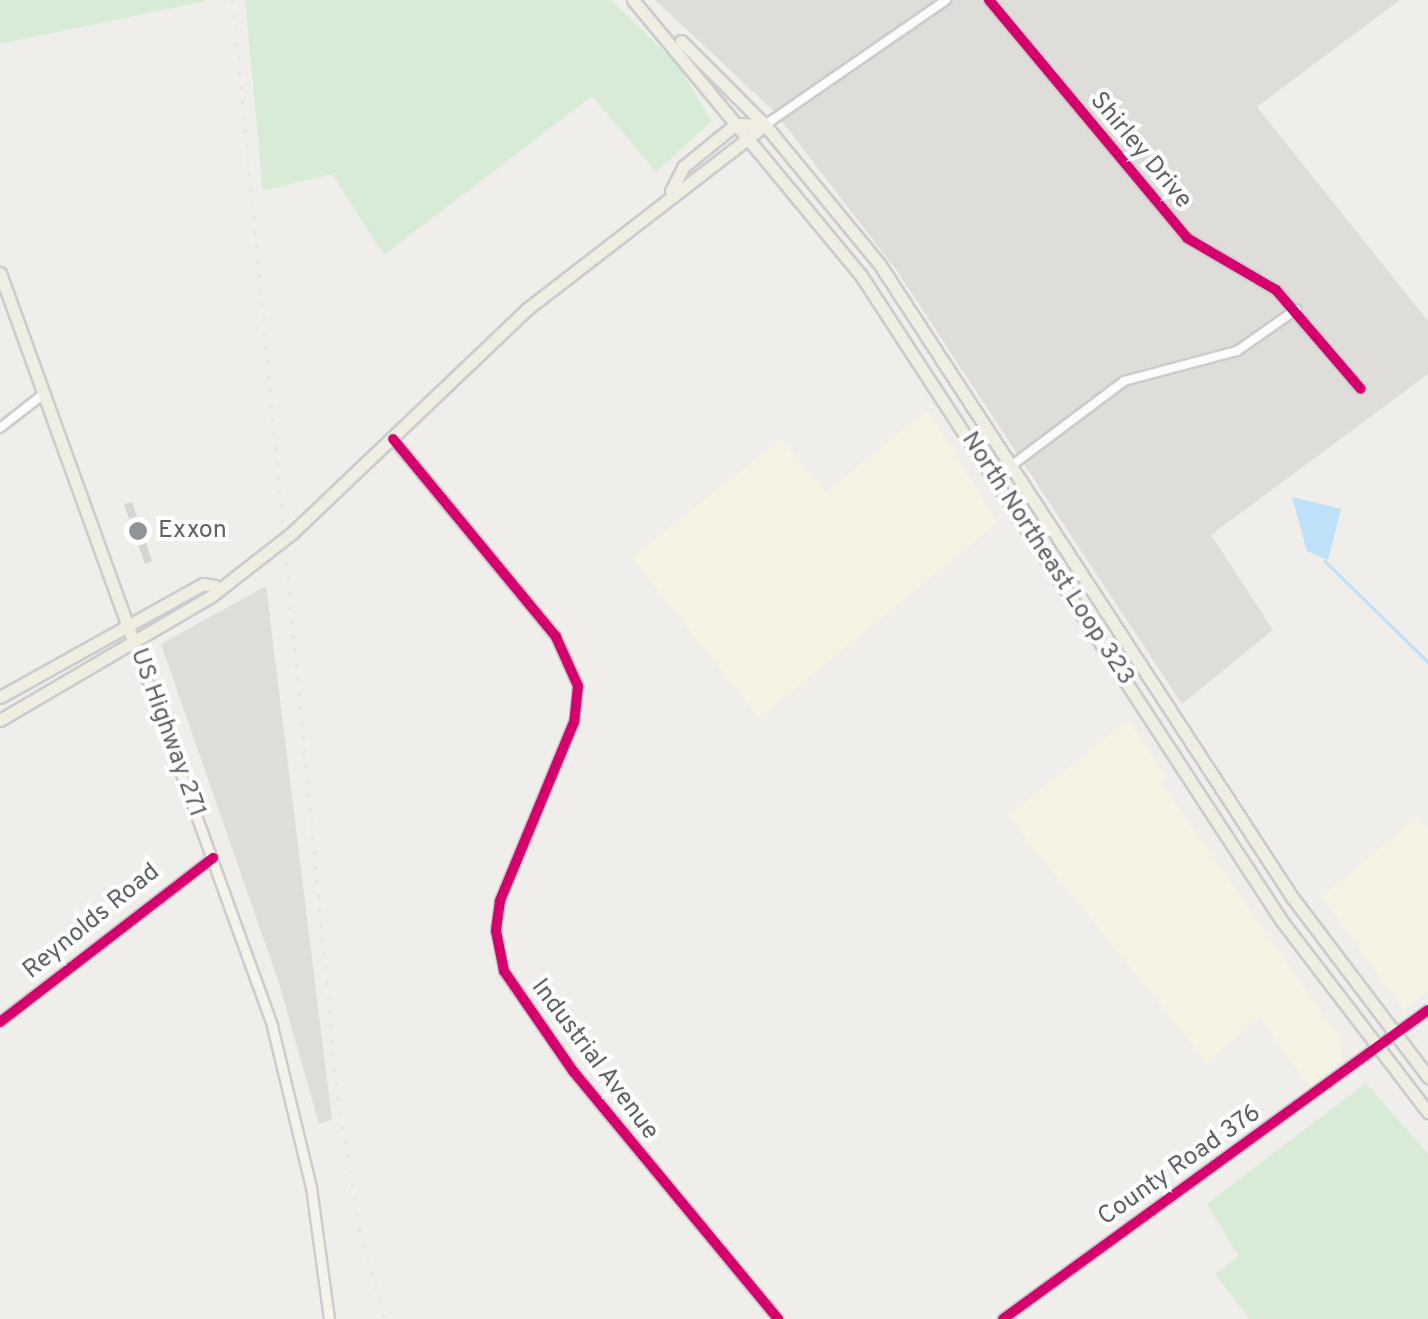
<!DOCTYPE html>
<style>
body{margin:0}
#map{position:relative;width:1428px;height:1319px;overflow:hidden;background:#efeeea;font-family:Overpass,sans-serif}
div>[style]{position:absolute}
.commercial>*{inset:0;background:#f7f3e4}
.industrial>*{inset:0;background:#dfddda}
.green>*{inset:0;background:#d8ebd6}
.water>*{inset:0;background:#bfe0f9}
.stream>*{height:2.5px;margin:-1.25px;padding:0 1.25px;transform-origin:1.25px;border-radius:1.25px;background:#bfe0f9}
.building>*{inset:0;background:#d6d5d3}
.roads{filter:drop-shadow(2px 0 #cbcccc) drop-shadow(-2px 0 #cbcccc) drop-shadow(0 2px #cbcccc) drop-shadow(0 -2px #cbcccc)}
.minor>*{height:8px;margin:-4px;padding:0 4px;transform-origin:4px;border-radius:4px;background:#fdfcfc}
.major>*{height:9px;margin:-4.5px;padding:0 4.5px;transform-origin:4.5px;border-radius:4.5px;background:#f4f2e9}
.highway>*{height:11px;margin:-5.5px;padding:0 5.5px;transform-origin:5.5px;border-radius:5.5px;background:#f0ede3}
.rail>*{height:2.5px;margin-top:-1.25px;transform-origin:0;background:repeating-linear-gradient(90deg,#e4e4e4 0 2.5px,transparent 0 14.5px)}
.cycleway>*{height:10px;margin:-5px;padding:0 5px;transform-origin:5px;border-radius:5px;background:#d6006c}
.dots>*{width:28px;height:28px;translate:-50% -50%;box-sizing:border-box;border:5px solid #fff;border-radius:50%}
span{translate:-50% -50%;white-space:nowrap;text-align:center;line-height:1.15;-webkit-text-stroke:8px #fff;paint-order:stroke}
.street-label{font-size:25px;color:#5f6368}
.poi-label{font-size:25px;color:#5f6368}
.left{translate:0 -50%;text-align:left}
</style>
<div id="map">
<div class="commercial">
<div style="clip-path:polygon(928px 410px,997px 523px,759px 718px,632px 557px,781px 439px,826px 492px)"></div>
<div style="clip-path:polygon(1128px 720px,1168px 779px,1161px 783px,1340px 1039px,1342px 1067px,1312px 1089px,1259px 1017px,1207px 1062px,1008px 816px)"></div>
<div style="clip-path:polygon(1417px 818px,1428px 831px,1428px 990px,1404px 1010px,1322px 896px)"></div>
</div>
<div class="industrial">
<div style="clip-path:polygon(655px 0,1400px 0,1257px 107px,1428px 321px,1428px 374px,1211px 535px,1273px 630px,1182px 704px,897px 271px,774px 111px)"></div>
<div style="clip-path:polygon(266px 586px,332px 1120px,319px 1124px,279px 983px,161px 644px)"></div>
</div>
<div class="green">
<div style="clip-path:polygon(0 0,206px 0,206px 1px,0 44px)"></div>
<div style="clip-path:polygon(245px 0,611px 0,677px 64px,712px 121px,656px 172px,592px 96px,384px 255px,332px 174px,263px 191px)"></div>
<div style="clip-path:polygon(1366px 1083px,1428px 1154px,1428px 1319px,1250px 1319px,1215px 1274px,1239px 1256px,1207px 1204px)"></div>
</div>
<div class="water">
<div style="clip-path:polygon(1292px 497px,1341px 509px,1328px 560px,1307px 551px)"></div>
</div>
<div class="stream">
<div style="left:1325px;top:561px;width:144px;rotate:44.4deg"></div>
</div>
<div class="building">
<div style="clip-path:polygon(132px 502px,152px 561px,145px 564px,124px 504px)"></div>
</div>
<div class="roads">
<div class="minor">
<div style="left:989px;top:0;width:310px;rotate:50.2deg"></div>
<div style="left:1187px;top:238px;width:103px;rotate:30.3deg"></div>
<div style="left:1276px;top:290px;width:130px;rotate:49.4deg"></div>
<div style="left:765px;top:125px;width:220px;rotate:-34.6deg"></div>
<div style="left:0;top:428px;width:52px;rotate:-38deg"></div>
<div style="left:393px;top:439px;width:256px;rotate:50.5deg"></div>
<div style="left:556px;top:637px;width:54px;rotate:65.8deg"></div>
<div style="left:578px;top:686px;width:36px;rotate:96deg"></div>
<div style="left:574px;top:722px;width:194px;rotate:112.5deg"></div>
<div style="left:500px;top:901px;width:30px;rotate:98deg"></div>
<div style="left:496px;top:931px;width:41px;rotate:78.7deg"></div>
<div style="left:504px;top:971px;width:121px;rotate:55.4deg"></div>
<div style="left:573px;top:1071px;width:322px;rotate:50.4deg"></div>
<div style="left:995px;top:478px;width:161px;rotate:-36.9deg"></div>
<div style="left:1124px;top:381px;width:117px;rotate:-14.9deg"></div>
<div style="left:1237px;top:351px;width:73px;rotate:-35deg"></div>
<div style="left:0;top:1022px;width:269px;rotate:-37.6deg"></div>
<div style="left:1003px;top:1319px;width:525px;rotate:-36.02deg"></div>
</div>
<div class="major">
<div style="left:133px;top:641px;width:409px;rotate:70.1deg"></div>
<div style="left:272px;top:1026px;width:166px;rotate:76.4deg"></div>
<div style="left:311px;top:1187px;width:133px;rotate:82.2deg"></div>
</div>
<div class="highway">
<div style="left:633px;top:0;width:359px;rotate:50.4deg"></div>
<div style="left:862px;top:277px;width:767px;rotate:56.91deg"></div>
<div style="left:1281px;top:920px;width:242px;rotate:52.6deg"></div>
<div style="left:681px;top:41px;width:119px;rotate:45deg"></div>
<div style="left:765px;top:125px;width:181px;rotate:50.6deg"></div>
<div style="left:880px;top:265px;width:754px;rotate:56.9deg"></div>
<div style="left:1292px;top:897px;width:226px;rotate:52.9deg"></div>
<div style="left:671px;top:191px;width:27px;rotate:-63deg"></div>
<div style="left:683px;top:167px;width:68px;rotate:-39.1deg"></div>
<div style="left:736px;top:124px;width:29px;rotate:2deg"></div>
<div style="left:0;top:273px;width:391px;rotate:70.1deg"></div>
<div style="left:0;top:697px;width:232px;rotate:-29.1deg"></div>
<div style="left:203px;top:584px;width:12px;rotate:9deg"></div>
<div style="left:0;top:720px;width:243px;rotate:-30.4deg"></div>
<div style="left:210px;top:597px;width:104px;rotate:-38deg"></div>
<div style="left:292px;top:533px;width:325px;rotate:-43.6deg"></div>
<div style="left:527px;top:309px;width:301px;rotate:-37.7deg"></div>
</div>
</div>
<div class="rail">
<div style="left:233px;top:0;width:1103px;rotate:84.54deg"></div>
<div style="left:338px;top:1098px;width:134px;rotate:80.5deg"></div>
<div style="left:360px;top:1230px;width:92px;rotate:74.3deg"></div>
</div>
<div class="cycleway">
<div style="left:989px;top:0;width:310px;rotate:50.2deg"></div>
<div style="left:1187px;top:238px;width:103px;rotate:30.3deg"></div>
<div style="left:1276px;top:290px;width:130px;rotate:49.4deg"></div>
<div style="left:393px;top:439px;width:256px;rotate:50.5deg"></div>
<div style="left:556px;top:637px;width:54px;rotate:65.8deg"></div>
<div style="left:578px;top:686px;width:36px;rotate:96deg"></div>
<div style="left:574px;top:722px;width:194px;rotate:112.5deg"></div>
<div style="left:500px;top:901px;width:30px;rotate:98deg"></div>
<div style="left:496px;top:931px;width:41px;rotate:78.7deg"></div>
<div style="left:504px;top:971px;width:121px;rotate:55.4deg"></div>
<div style="left:573px;top:1071px;width:322px;rotate:50.4deg"></div>
<div style="left:0;top:1022px;width:269px;rotate:-37.6deg"></div>
<div style="left:1003px;top:1319px;width:525px;rotate:-36.02deg"></div>
</div>
<div class="dots">
<div style="left:138px;top:531px;background:#919496"></div>
</div>
<div class="street-label">
<span style="left:1140px;top:151px;rotate:50deg">Shirley Drive</span>
<span style="left:1047px;top:559px;rotate:57deg">North Northeast Loop 323</span>
<span style="left:167px;top:733px;rotate:70deg">US Highway 271</span>
<span style="left:92px;top:922px;rotate:-39deg">Reynolds Road</span>
<span style="left:594px;top:1060px;rotate:53deg">Industrial Avenue</span>
<span style="left:1180px;top:1166px;rotate:-35deg">County Road 376</span>
</div>
<div class="poi-label">
<span class="left" style="left:158px;top:531px">Exxon</span>
</div>
</div>
